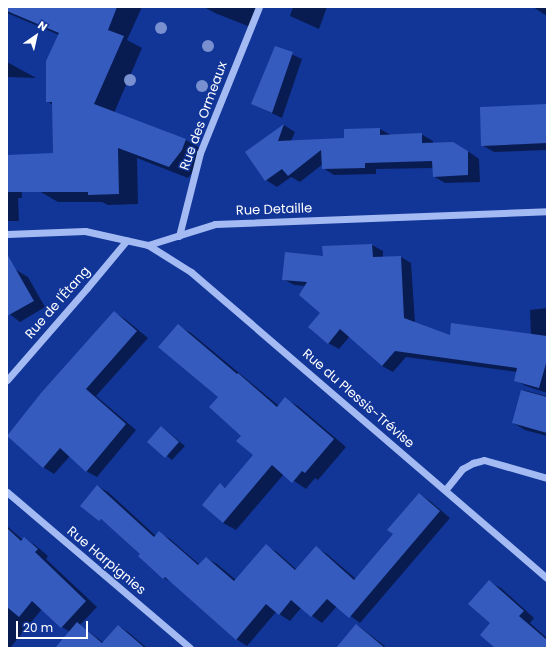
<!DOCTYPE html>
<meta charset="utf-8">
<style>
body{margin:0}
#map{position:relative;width:554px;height:655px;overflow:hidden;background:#123598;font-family:Poppins,sans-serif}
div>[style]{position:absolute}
.shadow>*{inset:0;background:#0007}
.building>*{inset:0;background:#365bbe}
.minor>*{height:7px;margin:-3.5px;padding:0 3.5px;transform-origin:3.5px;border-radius:3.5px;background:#a4baf3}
.trees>*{width:12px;height:12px;margin:-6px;border-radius:50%;background:#7890d0}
span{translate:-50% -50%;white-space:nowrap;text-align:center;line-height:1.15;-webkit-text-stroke:3px #123598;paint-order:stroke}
.street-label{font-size:13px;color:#fff}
.frame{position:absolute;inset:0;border:8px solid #fff;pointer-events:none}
.north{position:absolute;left:16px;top:16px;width:40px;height:40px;-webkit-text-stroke:3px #123598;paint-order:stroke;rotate:34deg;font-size:11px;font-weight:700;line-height:16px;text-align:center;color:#fff}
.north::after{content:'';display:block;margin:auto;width:14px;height:18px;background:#fff;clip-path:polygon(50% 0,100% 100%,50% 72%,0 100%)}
.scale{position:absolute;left:16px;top:621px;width:72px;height:18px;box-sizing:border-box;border:2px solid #fff;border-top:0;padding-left:5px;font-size:12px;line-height:14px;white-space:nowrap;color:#fff;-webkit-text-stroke:3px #123598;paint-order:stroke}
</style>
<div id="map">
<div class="shadow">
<div style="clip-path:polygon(7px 7px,142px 7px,127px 40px,142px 48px,114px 113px,186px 140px,205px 151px,201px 161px,188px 178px,137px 158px,138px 204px,108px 205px,102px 202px,58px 202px,39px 191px,54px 154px,53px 105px,47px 101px,59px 35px,7px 13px)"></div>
<div style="clip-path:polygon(204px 7px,258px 7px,250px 27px,215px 13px)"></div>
<div style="clip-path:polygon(293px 7px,327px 7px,319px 29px,290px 16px)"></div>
<div style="clip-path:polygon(533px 7px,547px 7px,547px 16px)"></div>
<div style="clip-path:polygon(275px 47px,302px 59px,282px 118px,252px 104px)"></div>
<div style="clip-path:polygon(7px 62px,27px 73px,36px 78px,7px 77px)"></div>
<div style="clip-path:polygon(547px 105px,547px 150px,494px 152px,482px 145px)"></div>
<div style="clip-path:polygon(284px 125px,295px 132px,291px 141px,346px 139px,345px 130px,380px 129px,391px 135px,421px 134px,433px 141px,433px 144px,465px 149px,479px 159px,480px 182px,445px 183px,433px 176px,433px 168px,376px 169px,376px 174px,334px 175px,323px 168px,323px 164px,300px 182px,291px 177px,277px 187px,266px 180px,246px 153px)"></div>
<div style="clip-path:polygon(7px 156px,20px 162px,22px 198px,18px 198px,19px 221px,7px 221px)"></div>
<div style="clip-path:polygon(372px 245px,383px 251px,383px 257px,401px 257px,411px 263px,415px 323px,451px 337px,531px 335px,530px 310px,547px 308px,547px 393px,526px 386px,515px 380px,517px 372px,406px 357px,393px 372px,382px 366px,350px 336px,339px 349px,328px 343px,322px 313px,305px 286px,294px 285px,283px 279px,325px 257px,323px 247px)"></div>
<div style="clip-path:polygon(16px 270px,28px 277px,45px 307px,20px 322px,7px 312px,7px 276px)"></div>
<div style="clip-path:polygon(114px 312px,125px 319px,148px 338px,96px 396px,136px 430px,97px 477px,86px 471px,70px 456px,54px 474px,43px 467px,8px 437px)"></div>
<div style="clip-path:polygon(178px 326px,191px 333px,279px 406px,285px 399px,298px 406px,346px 447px,318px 480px,315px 478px,306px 489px,284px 474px,236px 530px,223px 523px,203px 505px,221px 485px,226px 488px,254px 455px)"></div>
<div style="clip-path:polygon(523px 390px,547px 396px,547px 436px,525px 430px,513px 423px)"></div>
<div style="clip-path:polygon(162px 427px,185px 446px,172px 460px,149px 442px)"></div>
<div style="clip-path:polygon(97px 486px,108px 492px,156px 536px,159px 533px,170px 539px,200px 565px,206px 558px,217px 564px,236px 580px,266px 546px,277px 552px,297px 570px,316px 548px,327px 554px,356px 579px,394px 534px,419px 494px,430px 501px,450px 518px,360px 623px,337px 606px,322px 623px,301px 608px,290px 621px,276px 612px,247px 646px,236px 639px,172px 582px,164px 578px,141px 554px,111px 527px,82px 505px)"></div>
<div style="clip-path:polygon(7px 526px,23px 540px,24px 538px,35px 545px,48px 556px,46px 559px,97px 607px,80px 625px,104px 643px,119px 626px,128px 632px,147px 648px,57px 648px,70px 632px,62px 627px,42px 609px,10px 648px,7px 648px)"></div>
<div style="clip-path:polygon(489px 582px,501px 588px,534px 618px,530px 623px,547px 638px,547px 648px,497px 648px,492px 623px)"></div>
<div style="clip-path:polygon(357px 625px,385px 646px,383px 648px,345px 648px)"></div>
</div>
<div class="building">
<div style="clip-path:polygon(7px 7px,117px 7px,108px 30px,124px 36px,94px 104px,186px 139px,182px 150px,169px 167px,118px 148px,119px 194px,88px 195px,88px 192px,7px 192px,7px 155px,53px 153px,52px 102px,46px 102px,46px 61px,59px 33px,7px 11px)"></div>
<div style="clip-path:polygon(275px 46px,293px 52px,272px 113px,251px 104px)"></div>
<div style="clip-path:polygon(547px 104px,547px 143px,481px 146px,480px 107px)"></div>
<div style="clip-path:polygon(284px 124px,278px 141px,344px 138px,344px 129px,380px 128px,380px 135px,422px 133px,422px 143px,453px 142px,468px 151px,468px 175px,433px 177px,432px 161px,365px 163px,365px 168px,322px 169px,321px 150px,288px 176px,282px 169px,265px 181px,245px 152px)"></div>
<div style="clip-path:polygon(372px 244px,373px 257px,401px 256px,404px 318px,450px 335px,451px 323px,547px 336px,547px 360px,539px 388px,514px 381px,517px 368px,395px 351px,382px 366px,340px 329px,328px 344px,308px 327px,320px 313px,299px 295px,307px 282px,282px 280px,285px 252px,323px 256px,322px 246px)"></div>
<div style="clip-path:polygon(7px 254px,34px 301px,7px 316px)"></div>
<div style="clip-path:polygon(114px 311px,137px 331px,86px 389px,126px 424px,86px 472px,60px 448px,43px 468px,7px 436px,41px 393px)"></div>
<div style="clip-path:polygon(178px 324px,237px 374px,238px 373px,277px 407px,285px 397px,334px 439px,305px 473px,302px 471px,292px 483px,272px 465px,223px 523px,202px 505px,220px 483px,225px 488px,253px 455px,236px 441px,241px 436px,209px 407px,218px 397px,158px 347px)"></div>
<div style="clip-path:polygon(521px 390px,547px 397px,547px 433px,512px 423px)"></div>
<div style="clip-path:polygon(161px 426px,179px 442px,165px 458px,147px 442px)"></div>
<div style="clip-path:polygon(97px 485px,154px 537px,159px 531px,198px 565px,206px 557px,234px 581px,266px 544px,295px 570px,316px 546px,354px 580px,393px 534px,387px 530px,419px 493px,440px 511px,349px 618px,327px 599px,311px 617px,291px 600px,279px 615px,266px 604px,236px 640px,165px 577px,163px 579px,138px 556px,140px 554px,101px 519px,99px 521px,80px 506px)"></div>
<div style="clip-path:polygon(7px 528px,21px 541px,24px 537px,38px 549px,35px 552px,86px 601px,61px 628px,32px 601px,19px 617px,7px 607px)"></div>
<div style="clip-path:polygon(489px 580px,524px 611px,519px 616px,547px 640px,547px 648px,495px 648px,480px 635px,490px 623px,468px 604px)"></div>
<div style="clip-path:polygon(77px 622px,102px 643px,118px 625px,145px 648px,55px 648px)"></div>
<div style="clip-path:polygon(356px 624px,385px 648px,336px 648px)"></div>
</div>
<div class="minor">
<div style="left:7px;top:234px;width:78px;rotate:-2.2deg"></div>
<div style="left:85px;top:231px;width:65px;rotate:12.5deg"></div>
<div style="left:148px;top:245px;width:70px;rotate:-17.4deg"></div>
<div style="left:215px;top:224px;width:332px;rotate:-2.2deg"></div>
<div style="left:179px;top:236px;width:86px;rotate:-75.8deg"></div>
<div style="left:200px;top:153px;width:157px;rotate:-68deg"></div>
<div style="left:148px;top:245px;width:51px;rotate:32.1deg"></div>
<div style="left:191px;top:272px;width:469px;rotate:40.7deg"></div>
<div style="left:7px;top:380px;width:122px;rotate:-49deg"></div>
<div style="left:87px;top:288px;width:62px;rotate:-50.2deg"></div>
<div style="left:446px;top:489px;width:26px;rotate:-51deg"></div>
<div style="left:462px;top:469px;width:13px;rotate:-29deg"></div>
<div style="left:473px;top:463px;width:11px;rotate:-15deg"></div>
<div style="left:484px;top:460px;width:66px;rotate:15.9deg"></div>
<div style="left:7px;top:492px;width:240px;rotate:40.4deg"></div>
</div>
<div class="trees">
<div style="left:161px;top:28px"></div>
<div style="left:208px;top:46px"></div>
<div style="left:130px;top:80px"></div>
<div style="left:202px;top:86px"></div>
</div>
<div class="street-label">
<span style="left:204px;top:116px;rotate:-70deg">Rue des Ormeaux</span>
<span style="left:274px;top:210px;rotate:-2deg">Rue Detaille</span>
<span style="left:58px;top:303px;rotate:-49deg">Rue de l'Étang</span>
<span style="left:358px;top:399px;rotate:41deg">Rue du Plessis-Trévise</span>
<span style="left:106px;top:561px;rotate:40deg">Rue Harpignies</span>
</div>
<div class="frame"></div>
<div class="north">N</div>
<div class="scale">20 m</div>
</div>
